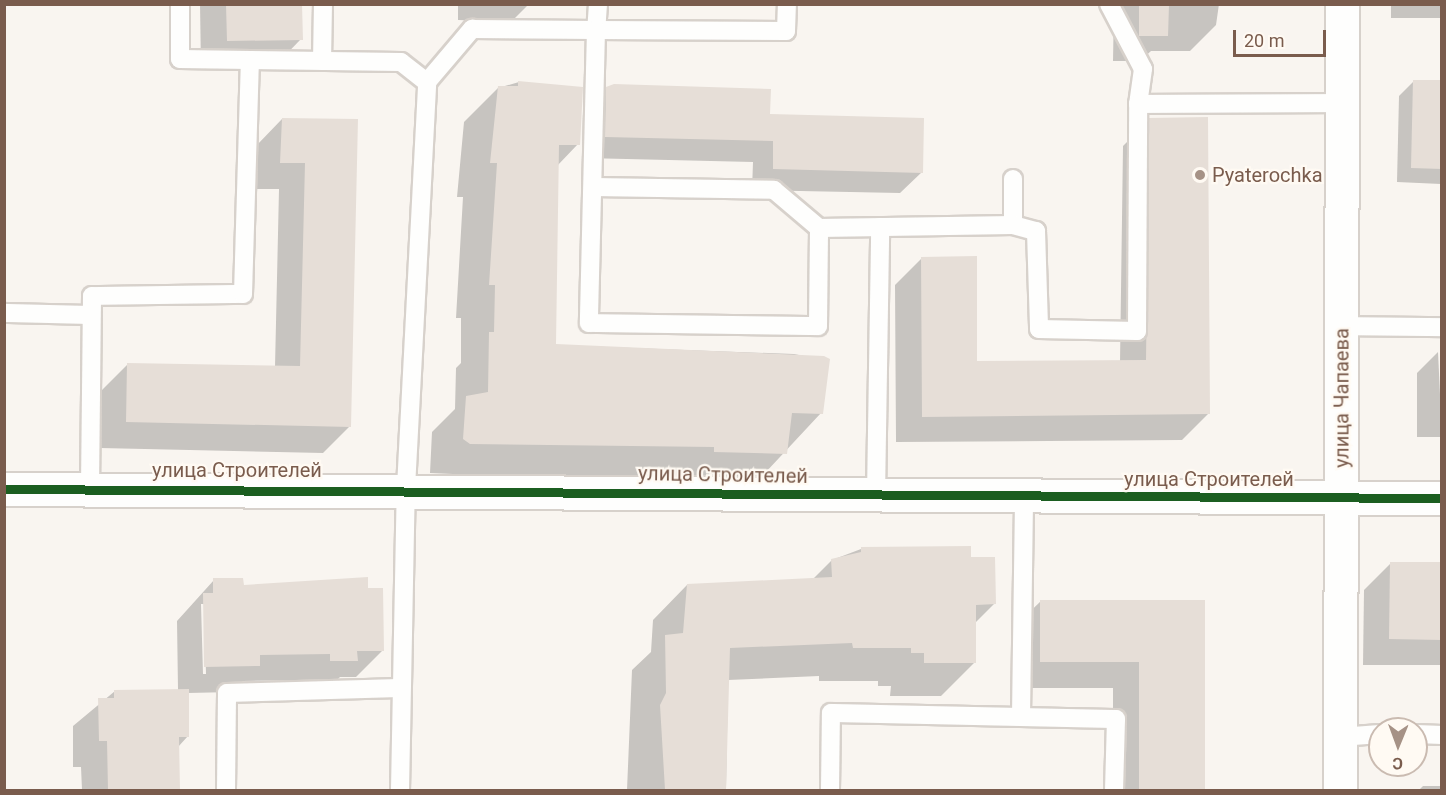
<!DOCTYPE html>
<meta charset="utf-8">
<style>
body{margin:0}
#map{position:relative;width:1446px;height:795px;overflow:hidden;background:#f9f5f0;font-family:Roboto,sans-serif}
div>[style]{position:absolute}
.shadow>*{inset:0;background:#0003}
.building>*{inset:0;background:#e6ded7}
.roads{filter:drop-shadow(2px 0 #d7d1cb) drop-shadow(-2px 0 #d7d1cb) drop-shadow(0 2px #d7d1cb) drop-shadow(0 -2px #d7d1cb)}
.service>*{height:18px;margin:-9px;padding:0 9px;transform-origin:9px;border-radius:9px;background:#fefefd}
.minor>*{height:33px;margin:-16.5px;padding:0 16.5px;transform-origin:16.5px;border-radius:16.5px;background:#fefefd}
.secondary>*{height:33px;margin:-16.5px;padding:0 16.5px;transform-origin:16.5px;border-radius:16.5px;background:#fefefd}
.cycleway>*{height:9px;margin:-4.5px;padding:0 4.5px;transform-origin:4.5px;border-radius:4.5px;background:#1b5e20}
.dots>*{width:16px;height:16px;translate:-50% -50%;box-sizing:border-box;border:3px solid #fffaf3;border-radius:50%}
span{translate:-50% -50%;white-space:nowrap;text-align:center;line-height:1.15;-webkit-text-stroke:4.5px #fffaf3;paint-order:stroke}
.poi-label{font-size:20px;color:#7a5c4d}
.left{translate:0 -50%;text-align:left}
.street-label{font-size:20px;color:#7a5c4d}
.frame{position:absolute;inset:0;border:6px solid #7a5c4d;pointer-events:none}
.north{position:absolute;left:1368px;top:717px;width:60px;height:60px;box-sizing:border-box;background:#fffaf3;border:2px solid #cabbb1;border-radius:50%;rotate:181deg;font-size:16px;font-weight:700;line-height:24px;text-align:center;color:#7a5c4d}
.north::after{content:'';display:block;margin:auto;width:21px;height:27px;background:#a69286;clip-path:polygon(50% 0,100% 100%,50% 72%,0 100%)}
.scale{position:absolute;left:1233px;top:30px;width:93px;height:27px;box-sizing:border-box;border:3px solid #7a5c4d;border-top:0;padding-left:8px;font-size:18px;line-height:21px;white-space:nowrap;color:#7a5c4d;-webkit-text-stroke:4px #fffaf3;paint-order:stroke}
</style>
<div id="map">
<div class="shadow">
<div style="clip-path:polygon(200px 4px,301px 4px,301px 39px,275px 66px,201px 67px)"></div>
<div style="clip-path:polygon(458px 4px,529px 4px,511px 22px,458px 20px)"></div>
<div style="clip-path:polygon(1114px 4px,1219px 4px,1216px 25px,1190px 51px,1151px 51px,1140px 61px,1113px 61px)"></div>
<div style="clip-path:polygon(1391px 4px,1442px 4px,1442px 18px,1391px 18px)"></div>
<div style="clip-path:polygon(1414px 81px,1442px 82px,1441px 184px,1397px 182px,1399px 96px)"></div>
<div style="clip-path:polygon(519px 82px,578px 144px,557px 166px,554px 345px,794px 354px,829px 361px,821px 413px,752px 487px,430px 473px,432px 432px,455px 409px,456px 368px,461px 363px,461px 318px,456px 318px,463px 197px,457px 197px,464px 122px,498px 88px)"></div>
<div style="clip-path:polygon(606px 89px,768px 115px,922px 172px,900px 193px,752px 190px,753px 162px,584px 158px,585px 110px)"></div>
<div style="clip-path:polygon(282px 119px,356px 121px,349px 427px,323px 453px,100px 448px,101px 391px,128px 364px,275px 367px,279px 189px,255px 189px,256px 146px)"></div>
<div style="clip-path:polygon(1150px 119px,1208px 414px,1182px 440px,896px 442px,895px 285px,922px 258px,976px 363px,1120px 362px,1123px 146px)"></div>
<div style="clip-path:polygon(1438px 352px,1442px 437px,1417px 437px,1417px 373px)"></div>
<div style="clip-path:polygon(861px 549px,969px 559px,994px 604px,975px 623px,975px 662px,941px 696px,890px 696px,891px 686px,878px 686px,878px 681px,819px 681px,819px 676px,728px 680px,726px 790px,627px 790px,632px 670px,651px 652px,653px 620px,687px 585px,812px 580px,832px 560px)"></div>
<div style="clip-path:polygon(1390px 564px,1442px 564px,1442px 665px,1363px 665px,1364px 590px)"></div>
<div style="clip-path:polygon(evenodd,214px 580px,242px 587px,366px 589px,383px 650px,356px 677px,340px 677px,330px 687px,304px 687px,304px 680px,243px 681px,232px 692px,188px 693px,188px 736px,178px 747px,178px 790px,82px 790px,81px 767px,73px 767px,73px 726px,115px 691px,178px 690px,177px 621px,214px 580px,201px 604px,204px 604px,206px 674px,203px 674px,201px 604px)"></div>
<div style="clip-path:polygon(1041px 601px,1204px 601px,1203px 790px,1113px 790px,1113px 688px,1014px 688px,1014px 627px)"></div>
<div style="clip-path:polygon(1423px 786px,1442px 786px,1442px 790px,1419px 790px)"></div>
</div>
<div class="building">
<div style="clip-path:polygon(226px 4px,302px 4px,303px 40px,227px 41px)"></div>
<div style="clip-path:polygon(1139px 4px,1169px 4px,1168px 36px,1139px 36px)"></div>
<div style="clip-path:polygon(1413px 80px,1442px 80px,1442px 169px,1411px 168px)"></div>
<div style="clip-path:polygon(518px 81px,583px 87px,580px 145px,559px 145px,556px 344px,824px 356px,830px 359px,823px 414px,792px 413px,787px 454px,714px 452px,714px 447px,470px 444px,463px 439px,466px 396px,488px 392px,489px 332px,494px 332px,495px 285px,489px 285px,497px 163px,490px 163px,498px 86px,518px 86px)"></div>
<div style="clip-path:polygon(614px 84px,771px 89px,770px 114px,924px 118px,923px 173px,773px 169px,773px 141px,605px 137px,606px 87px)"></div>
<div style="clip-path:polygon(1208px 117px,1210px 414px,922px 417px,921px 257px,977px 256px,977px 361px,1146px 360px,1149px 118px)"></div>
<div style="clip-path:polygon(282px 118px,358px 119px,351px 427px,126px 422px,127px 363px,300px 366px,305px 163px,280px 163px)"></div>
<div style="clip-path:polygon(971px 546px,971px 557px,995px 557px,996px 604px,976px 605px,976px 663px,924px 663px,924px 653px,911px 653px,911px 648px,853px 648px,852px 643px,730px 648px,726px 790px,665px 790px,660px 705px,666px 693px,665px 635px,683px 633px,687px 584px,832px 577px,831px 559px,861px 552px,861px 547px)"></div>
<div style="clip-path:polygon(1390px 562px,1442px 562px,1442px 640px,1389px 639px)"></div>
<div style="clip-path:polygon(368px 577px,368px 588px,383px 588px,384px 651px,357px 651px,358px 661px,330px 661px,330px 654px,260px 655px,260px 666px,204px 667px,203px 593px,213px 593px,213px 578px,243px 578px,244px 585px)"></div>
<div style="clip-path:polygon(1040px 600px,1205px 600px,1205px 790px,1139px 790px,1139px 662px,1040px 662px)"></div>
<div style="clip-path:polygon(189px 689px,189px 737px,179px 737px,180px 790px,108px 790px,107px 741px,99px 741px,98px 698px,114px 698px,114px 690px)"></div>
</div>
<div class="roads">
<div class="service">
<div style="left:180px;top:4px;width:55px;rotate:90deg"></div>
<div style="left:180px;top:59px;width:70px;rotate:0.8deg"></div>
<div style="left:598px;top:4px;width:26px;rotate:94deg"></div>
<div style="left:596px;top:30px;width:190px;rotate:0.3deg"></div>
<div style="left:786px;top:31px;width:27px;rotate:-88deg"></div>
<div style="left:1109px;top:4px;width:73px;rotate:62.4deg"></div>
<div style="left:1143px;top:69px;width:35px;rotate:98deg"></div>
<div style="left:322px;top:61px;width:57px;rotate:-89deg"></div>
<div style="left:593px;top:187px;width:181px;rotate:0.9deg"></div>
<div style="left:774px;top:190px;width:59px;rotate:40.2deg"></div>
<div style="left:1013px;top:225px;width:46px;rotate:-90deg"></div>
<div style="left:4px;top:313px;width:87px;rotate:1.3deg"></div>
<div style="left:1342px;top:326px;width:100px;rotate:0.6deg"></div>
<div style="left:90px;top:488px;width:192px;rotate:-89.4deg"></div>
<div style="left:92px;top:296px;width:151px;rotate:-0.8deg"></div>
<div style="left:243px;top:294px;width:234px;rotate:-88.3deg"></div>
<div style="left:250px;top:60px;width:151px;rotate:0.8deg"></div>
<div style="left:401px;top:62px;width:33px;rotate:38deg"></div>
<div style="left:876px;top:496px;width:269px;rotate:-89.1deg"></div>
<div style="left:1021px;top:716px;width:219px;rotate:-89.2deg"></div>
<div style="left:1416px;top:734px;width:26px;rotate:2deg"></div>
<div style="left:1340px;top:737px;width:40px;rotate:-4.3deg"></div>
<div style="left:226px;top:790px;width:97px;rotate:-89.4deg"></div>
<div style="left:227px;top:693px;width:172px;rotate:-1.7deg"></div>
<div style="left:400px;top:790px;width:302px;rotate:-88.9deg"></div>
<div style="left:406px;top:488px;width:407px;rotate:-87deg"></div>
<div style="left:427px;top:82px;width:70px;rotate:-49.7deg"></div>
<div style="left:472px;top:29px;width:124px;rotate:0.5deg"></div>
<div style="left:596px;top:30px;width:293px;rotate:91.4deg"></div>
<div style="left:589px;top:323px;width:229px;rotate:0.8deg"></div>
<div style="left:818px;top:326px;width:98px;rotate:-89.4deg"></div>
<div style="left:819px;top:228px;width:194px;rotate:-0.9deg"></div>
<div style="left:1013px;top:225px;width:24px;rotate:15deg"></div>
<div style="left:1036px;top:231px;width:98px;rotate:88.2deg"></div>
<div style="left:1039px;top:329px;width:98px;rotate:1.2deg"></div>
<div style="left:1137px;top:331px;width:227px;rotate:-89.7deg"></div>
<div style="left:1138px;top:104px;width:204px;rotate:-0.3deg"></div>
<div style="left:830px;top:790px;width:77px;rotate:-89.3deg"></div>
<div style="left:831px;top:713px;width:285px;rotate:1.2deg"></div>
<div style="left:1116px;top:719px;width:71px;rotate:91.6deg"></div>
</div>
<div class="minor">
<div style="left:4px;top:489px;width:1438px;rotate:0.36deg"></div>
</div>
<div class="secondary">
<div style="left:1340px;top:790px;width:786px;rotate:-89.85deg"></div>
</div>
</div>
<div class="cycleway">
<div style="left:4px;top:489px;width:1438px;rotate:0.36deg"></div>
</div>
<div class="dots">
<div style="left:1200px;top:175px;background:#a69286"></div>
</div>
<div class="poi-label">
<span class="left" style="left:1212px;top:175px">Pyaterochka</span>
</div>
<div class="street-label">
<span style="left:1342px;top:398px;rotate:-90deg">улица Чапаева</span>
<span style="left:237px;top:470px">улица Строителей</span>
<span style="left:723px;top:475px;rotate:1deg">улица Строителей</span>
<span style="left:1209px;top:479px">улица Строителей</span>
</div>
<div class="frame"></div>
<div class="north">С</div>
<div class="scale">20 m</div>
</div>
